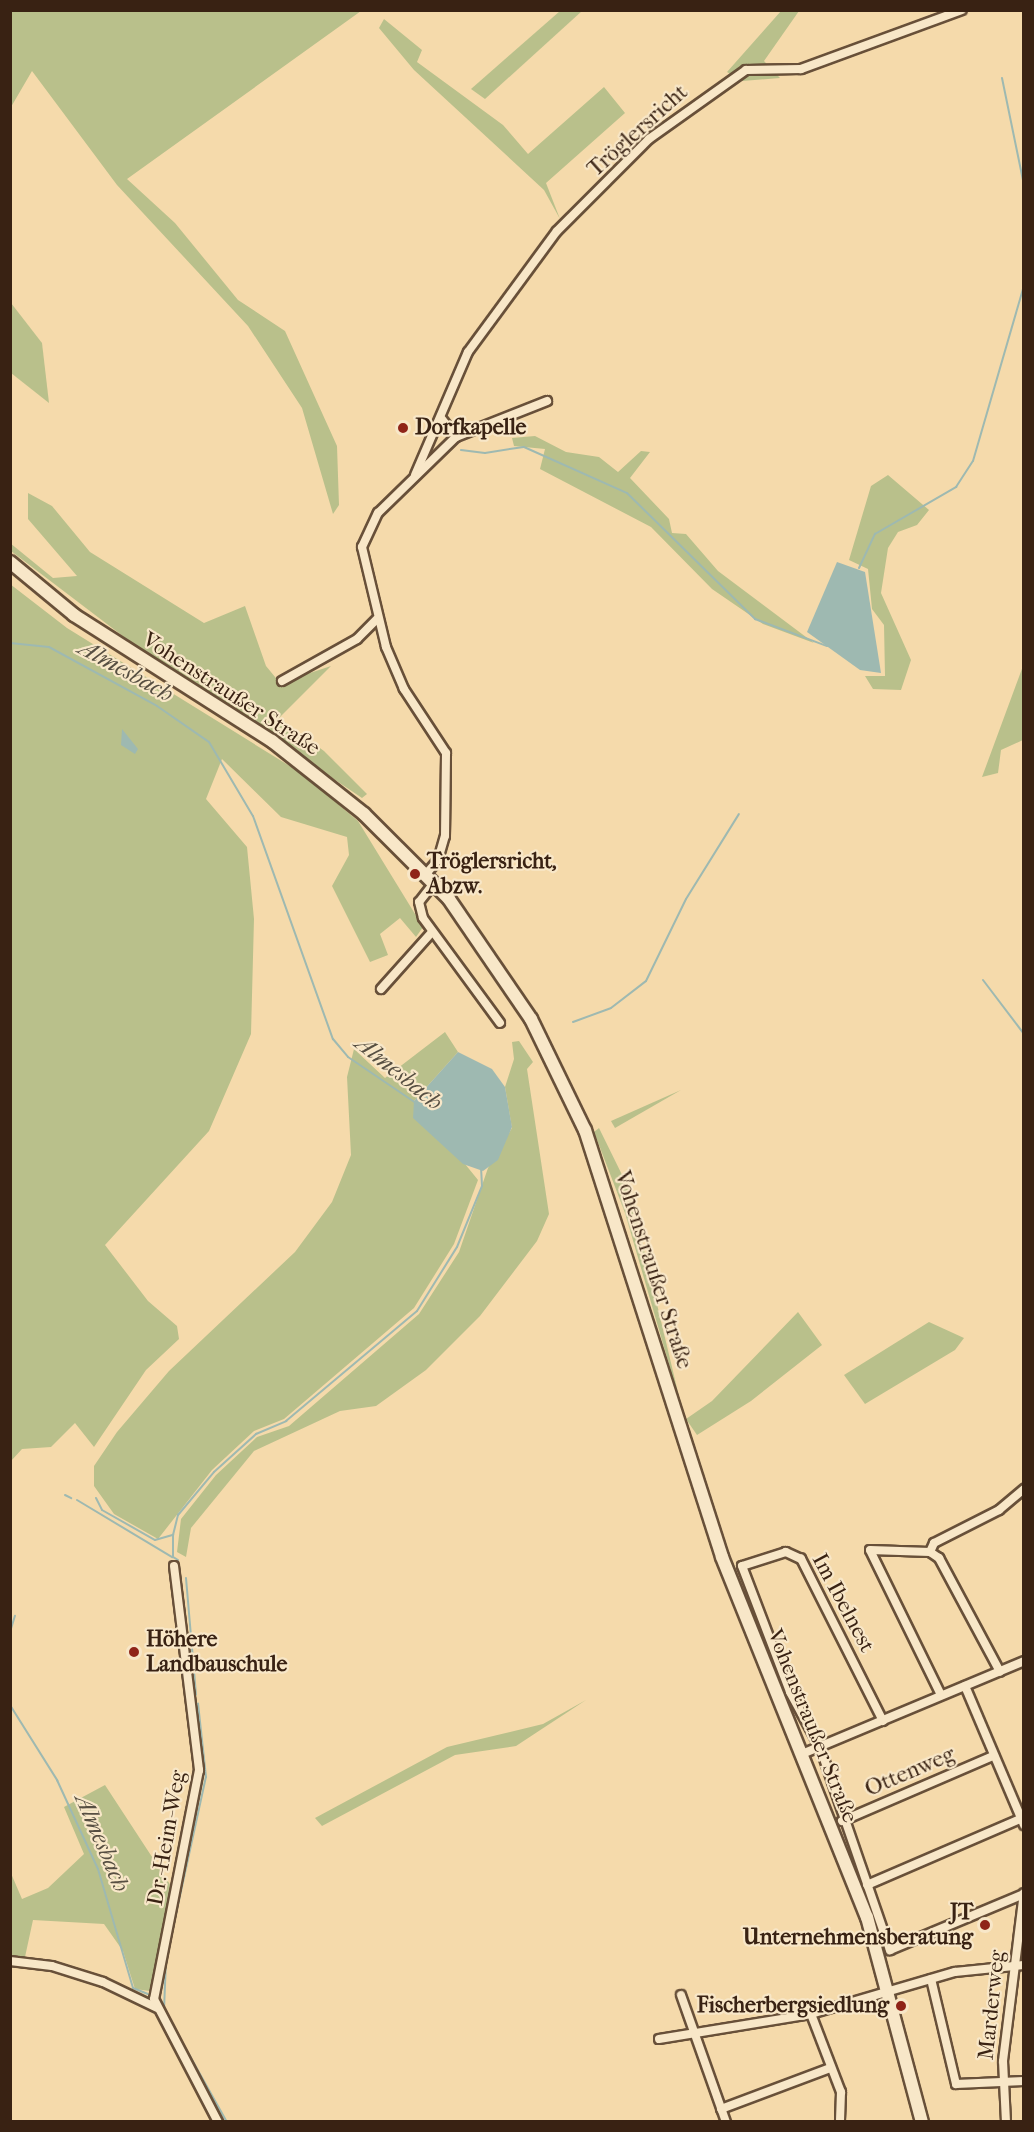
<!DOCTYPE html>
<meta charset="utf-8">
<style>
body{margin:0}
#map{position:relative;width:1034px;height:2132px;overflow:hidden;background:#f5daab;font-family:"IM FELL French Canon",serif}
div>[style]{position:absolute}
.green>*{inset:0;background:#b9c08b}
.water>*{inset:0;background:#9eb9b1}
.stream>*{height:2px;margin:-1px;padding:0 1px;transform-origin:1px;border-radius:1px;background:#9eb9b1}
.roads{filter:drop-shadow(2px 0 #685039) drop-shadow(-2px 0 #685039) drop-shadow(0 2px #685039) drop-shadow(0 -2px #685039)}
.minor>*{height:8px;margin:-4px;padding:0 4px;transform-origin:4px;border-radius:4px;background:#f8e7c8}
.secondary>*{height:12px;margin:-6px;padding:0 6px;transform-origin:6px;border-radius:6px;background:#f8e7c8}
.dots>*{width:16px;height:16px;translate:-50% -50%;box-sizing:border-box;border:3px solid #f8e7c8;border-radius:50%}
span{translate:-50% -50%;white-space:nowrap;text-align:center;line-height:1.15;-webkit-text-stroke:4.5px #f8e7c8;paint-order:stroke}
.street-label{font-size:22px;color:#392213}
.poi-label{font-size:22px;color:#392213;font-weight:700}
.left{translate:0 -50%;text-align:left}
.right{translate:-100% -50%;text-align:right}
.water-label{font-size:24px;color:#574f42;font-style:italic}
.frame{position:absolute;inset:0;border:12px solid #392213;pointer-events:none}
</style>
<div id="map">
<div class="green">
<div style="clip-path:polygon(11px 10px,361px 11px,127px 179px,175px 223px,238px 300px,285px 331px,337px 446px,339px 505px,333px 514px,302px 408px,248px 326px,117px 185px,32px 71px,11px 107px)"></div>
<div style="clip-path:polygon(560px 11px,582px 11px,485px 99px,471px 89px)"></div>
<div style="clip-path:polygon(781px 11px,799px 11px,764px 61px,780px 78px,742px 81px,727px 72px)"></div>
<div style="clip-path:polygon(384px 19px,422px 50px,417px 62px,503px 125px,528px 154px,604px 87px,625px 113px,546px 183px,560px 219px,544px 190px,414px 70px,379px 28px)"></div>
<div style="clip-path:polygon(11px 303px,42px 343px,49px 403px,11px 373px)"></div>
<div style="clip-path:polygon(535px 436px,566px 452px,599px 457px,618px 472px,641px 451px,650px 452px,630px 478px,669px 519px,672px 533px,686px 534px,718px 571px,814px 643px,763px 624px,712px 589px,651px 527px,540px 469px,545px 449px,514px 446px,512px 438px)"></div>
<div style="clip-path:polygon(888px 475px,929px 510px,917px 525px,898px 532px,888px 548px,881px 593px,911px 660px,901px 690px,873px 689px,865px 676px,885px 676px,884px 625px,872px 609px,868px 569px,849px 560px,871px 486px)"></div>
<div style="clip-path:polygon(28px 493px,52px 506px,90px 552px,204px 623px,245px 606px,266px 666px,280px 683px,331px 666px,279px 718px,324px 751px,367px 794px,362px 798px,128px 640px,11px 551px,10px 543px,53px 578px,77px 576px,28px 519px)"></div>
<div style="clip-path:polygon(10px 584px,67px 628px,301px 773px,358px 821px,423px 927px,416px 937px,400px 918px,380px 934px,388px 955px,370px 962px,332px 886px,349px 855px,347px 837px,281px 817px,222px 759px,206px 799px,247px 847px,254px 919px,251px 1034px,209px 1131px,105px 1245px,148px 1301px,177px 1326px,179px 1339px,146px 1370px,94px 1447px,75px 1423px,51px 1447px,22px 1449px,11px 1461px)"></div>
<div style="clip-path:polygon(1023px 666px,1023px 740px,1001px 750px,998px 773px,982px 777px)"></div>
<div style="clip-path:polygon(445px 1032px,458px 1052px,414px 1101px,478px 1180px,454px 1244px,414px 1308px,284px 1419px,254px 1431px,212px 1470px,158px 1539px,114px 1514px,94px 1486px,94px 1466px,117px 1432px,169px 1371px,295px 1252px,332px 1202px,351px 1155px,347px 1077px,354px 1049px,385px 1078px)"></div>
<div style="clip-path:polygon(519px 1041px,533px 1062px,527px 1069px,549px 1214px,537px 1241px,480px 1316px,426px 1370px,376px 1406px,340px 1411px,254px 1451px,191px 1528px,186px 1557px,177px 1552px,181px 1519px,216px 1475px,257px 1437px,289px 1426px,419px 1314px,459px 1252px,488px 1168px,512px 1128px,505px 1087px,514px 1059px,512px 1042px)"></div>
<div style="clip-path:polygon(681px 1090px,615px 1128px,611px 1121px)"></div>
<div style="clip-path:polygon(599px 1128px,630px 1191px,682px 1409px,625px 1213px,594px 1132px)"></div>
<div style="clip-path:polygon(798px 1312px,822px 1345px,751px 1401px,697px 1435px,686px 1419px,712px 1401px)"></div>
<div style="clip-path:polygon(929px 1322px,964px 1338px,955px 1350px,865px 1404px,844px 1375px)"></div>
<div style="clip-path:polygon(586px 1700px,516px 1746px,455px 1755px,322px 1826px,315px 1818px,447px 1747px,543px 1724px)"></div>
<div style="clip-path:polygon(105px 1785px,171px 1886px,150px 1991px,135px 1989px,123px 1951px,104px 1924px,33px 1920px,25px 1957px,11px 1957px,10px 1871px,22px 1899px,48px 1888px,84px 1854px,64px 1807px)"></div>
</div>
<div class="water">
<div style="clip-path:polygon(837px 562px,865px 572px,881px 673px,860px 670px,807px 632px)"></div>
<div style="clip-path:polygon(122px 729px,138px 749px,135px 754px,121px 745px)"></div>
<div style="clip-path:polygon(458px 1052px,492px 1069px,505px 1087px,512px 1127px,498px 1160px,483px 1171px,463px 1164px,413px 1118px,414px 1101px)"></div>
</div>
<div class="stream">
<div style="left:1002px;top:78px;width:109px;rotate:78.4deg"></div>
<div style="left:461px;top:450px;width:24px;rotate:7deg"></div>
<div style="left:485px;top:453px;width:39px;rotate:-9deg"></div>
<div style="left:524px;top:447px;width:113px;rotate:24.1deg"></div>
<div style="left:627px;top:493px;width:180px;rotate:44.5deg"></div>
<div style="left:755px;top:619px;width:77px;rotate:20.6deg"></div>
<div style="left:859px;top:568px;width:38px;rotate:-65deg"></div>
<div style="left:875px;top:534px;width:94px;rotate:-30.1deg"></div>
<div style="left:956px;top:487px;width:31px;rotate:-57deg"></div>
<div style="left:973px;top:461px;width:183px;rotate:-73.8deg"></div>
<div style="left:10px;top:643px;width:39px;rotate:6deg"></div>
<div style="left:49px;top:647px;width:123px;rotate:28.6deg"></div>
<div style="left:157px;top:706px;width:63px;rotate:34.7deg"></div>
<div style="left:209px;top:742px;width:86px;rotate:59.3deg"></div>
<div style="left:253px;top:816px;width:237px;rotate:70.3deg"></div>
<div style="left:333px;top:1039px;width:23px;rotate:50deg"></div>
<div style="left:348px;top:1057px;width:82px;rotate:34.1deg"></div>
<div style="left:983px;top:980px;width:68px;rotate:52.8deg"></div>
<div style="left:573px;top:1022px;width:40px;rotate:-20.2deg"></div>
<div style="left:611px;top:1008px;width:44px;rotate:-37.6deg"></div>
<div style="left:646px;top:981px;width:91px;rotate:-64deg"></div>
<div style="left:686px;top:899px;width:100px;rotate:-58.1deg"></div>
<div style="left:65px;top:1495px;width:7px;rotate:27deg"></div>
<div style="left:96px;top:1498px;width:13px;rotate:63deg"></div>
<div style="left:102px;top:1510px;width:61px;rotate:29.5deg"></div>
<div style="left:155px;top:1540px;width:19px;rotate:-16deg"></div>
<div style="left:77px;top:1500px;width:111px;rotate:31deg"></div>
<div style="left:178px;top:1560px;width:6px;rotate:-149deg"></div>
<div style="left:173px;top:1557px;width:22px;rotate:-90deg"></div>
<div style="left:173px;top:1535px;width:21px;rotate:-76deg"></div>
<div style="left:178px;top:1515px;width:56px;rotate:-50.1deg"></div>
<div style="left:214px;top:1472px;width:57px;rotate:-42.1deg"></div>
<div style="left:256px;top:1434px;width:33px;rotate:-23deg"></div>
<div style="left:286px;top:1421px;width:171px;rotate:-40deg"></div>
<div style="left:417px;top:1311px;width:75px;rotate:-58deg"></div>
<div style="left:457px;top:1247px;width:66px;rotate:-67.7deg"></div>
<div style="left:482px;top:1186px;width:17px;rotate:-93deg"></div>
<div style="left:186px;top:1578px;width:117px;rotate:85.1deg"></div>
<div style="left:10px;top:1632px;width:17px;rotate:-73deg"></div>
<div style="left:10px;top:1705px;width:89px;rotate:57.9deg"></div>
<div style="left:57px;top:1780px;width:98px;rotate:65.3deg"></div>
<div style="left:98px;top:1869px;width:124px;rotate:73.6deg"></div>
<div style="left:133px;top:1988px;width:16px;rotate:22deg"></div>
<div style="left:164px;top:2010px;width:50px;rotate:-87.7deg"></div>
<div style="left:166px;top:1960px;width:187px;rotate:-77.7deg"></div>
<div style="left:206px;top:1777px;width:74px;rotate:-96.2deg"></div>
<div style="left:168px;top:2017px;width:120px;rotate:60.7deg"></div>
</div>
<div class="roads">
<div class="minor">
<div style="left:456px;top:437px;width:98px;rotate:-21.6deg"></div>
<div style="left:415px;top:475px;width:134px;rotate:-66.7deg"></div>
<div style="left:468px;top:352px;width:150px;rotate:-53.7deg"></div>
<div style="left:557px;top:231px;width:130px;rotate:-45deg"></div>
<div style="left:649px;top:139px;width:119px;rotate:-35.4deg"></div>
<div style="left:746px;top:70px;width:55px;rotate:-1deg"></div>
<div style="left:801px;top:69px;width:171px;rotate:-20.1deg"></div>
<div style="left:282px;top:681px;width:86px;rotate:-29.2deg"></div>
<div style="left:357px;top:639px;width:28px;rotate:-45deg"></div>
<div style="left:426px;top:874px;width:18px;rotate:-49deg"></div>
<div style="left:438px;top:860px;width:25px;rotate:-74deg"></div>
<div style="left:445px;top:836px;width:83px;rotate:-89.3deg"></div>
<div style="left:446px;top:753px;width:77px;rotate:-123.3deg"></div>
<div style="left:404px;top:689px;width:46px;rotate:-113.2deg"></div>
<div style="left:386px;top:647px;width:103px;rotate:-103.5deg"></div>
<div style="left:362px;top:547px;width:38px;rotate:-65deg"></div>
<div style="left:378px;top:513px;width:109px;rotate:-44.3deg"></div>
<div style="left:456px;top:437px;width:23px;rotate:-128deg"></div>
<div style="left:434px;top:883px;width:24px;rotate:128deg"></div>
<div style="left:419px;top:902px;width:16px;rotate:76deg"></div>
<div style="left:423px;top:918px;width:130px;rotate:53.7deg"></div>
<div style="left:381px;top:989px;width:75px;rotate:-48.2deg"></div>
<div style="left:930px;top:1552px;width:10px;rotate:-66deg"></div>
<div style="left:934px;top:1543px;width:73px;rotate:-26.9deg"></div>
<div style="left:999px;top:1510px;width:33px;rotate:-40deg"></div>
<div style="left:174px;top:1566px;width:206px;rotate:83deg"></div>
<div style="left:199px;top:1770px;width:233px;rotate:101.1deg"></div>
<div style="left:154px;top:1999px;width:139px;rotate:62.5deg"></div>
<div style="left:965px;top:1686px;width:151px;rotate:67deg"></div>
<div style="left:941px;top:1695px;width:161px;rotate:-116.1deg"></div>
<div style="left:870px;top:1550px;width:60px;rotate:1.9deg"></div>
<div style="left:930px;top:1552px;width:11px;rotate:34deg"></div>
<div style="left:939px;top:1558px;width:129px;rotate:61.8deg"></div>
<div style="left:883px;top:1721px;width:182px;rotate:-116.8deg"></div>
<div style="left:801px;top:1559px;width:17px;rotate:-155deg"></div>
<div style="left:786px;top:1552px;width:46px;rotate:162.3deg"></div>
<div style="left:742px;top:1566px;width:135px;rotate:69.1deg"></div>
<div style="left:790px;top:1692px;width:63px;rotate:61.4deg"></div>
<div style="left:820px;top:1747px;width:215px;rotate:71deg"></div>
<div style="left:890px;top:1950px;width:145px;rotate:-22.7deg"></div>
<div style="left:802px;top:1754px;width:241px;rotate:-22.7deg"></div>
<div style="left:842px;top:1821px;width:164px;rotate:-23.3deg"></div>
<div style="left:867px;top:1885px;width:167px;rotate:-23.3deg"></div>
<div style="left:10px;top:1961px;width:42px;rotate:6.8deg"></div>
<div style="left:52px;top:1966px;width:53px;rotate:17.4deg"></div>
<div style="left:103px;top:1982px;width:60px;rotate:25.7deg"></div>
<div style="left:931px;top:1979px;width:108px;rotate:76.6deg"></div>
<div style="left:956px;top:2084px;width:68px;rotate:-2.5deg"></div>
<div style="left:681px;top:1995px;width:135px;rotate:70.5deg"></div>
<div style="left:811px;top:2014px;width:84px;rotate:69deg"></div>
<div style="left:841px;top:2092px;width:30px;rotate:92deg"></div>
<div style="left:659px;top:2039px;width:154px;rotate:-9.3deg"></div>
<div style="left:811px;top:2014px;width:150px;rotate:-16.3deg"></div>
<div style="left:955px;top:1972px;width:69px;rotate:-5.8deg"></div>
<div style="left:721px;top:2109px;width:116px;rotate:-20.6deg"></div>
<div style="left:1006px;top:2122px;width:61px;rotate:-92.8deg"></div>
<div style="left:1003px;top:2061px;width:169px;rotate:-82.9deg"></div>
</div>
<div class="secondary">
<div style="left:10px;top:562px;width:83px;rotate:39.6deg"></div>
<div style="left:74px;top:615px;width:235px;rotate:32.5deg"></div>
<div style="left:272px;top:741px;width:117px;rotate:38.4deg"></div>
<div style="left:364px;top:814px;width:120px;rotate:45deg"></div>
<div style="left:449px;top:899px;width:145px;rotate:55.7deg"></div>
<div style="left:531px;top:1019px;width:123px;rotate:64.1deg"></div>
<div style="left:585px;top:1130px;width:448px;rotate:72.2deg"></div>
<div style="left:722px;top:1557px;width:388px;rotate:68.1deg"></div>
<div style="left:867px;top:1917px;width:212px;rotate:75deg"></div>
</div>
</div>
<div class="dots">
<div style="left:403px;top:428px;background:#8f2418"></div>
<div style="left:415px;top:874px;background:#8f2418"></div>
<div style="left:134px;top:1652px;background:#8f2418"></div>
<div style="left:985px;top:1925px;background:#8f2418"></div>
<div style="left:901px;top:2006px;background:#8f2418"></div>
</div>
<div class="street-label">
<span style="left:638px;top:131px;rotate:-42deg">Tröglersricht</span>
<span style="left:231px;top:694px;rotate:33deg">Vohenstraußer Straße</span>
<span style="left:653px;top:1270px;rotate:72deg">Vohenstraußer Straße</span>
<span style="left:843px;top:1603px;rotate:62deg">Im Ibelnest</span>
<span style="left:812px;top:1726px;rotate:68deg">Vohenstraußer Straße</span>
<span style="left:910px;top:1772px;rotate:-23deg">Ottenweg</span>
<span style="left:167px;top:1838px;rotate:-80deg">Dr.-Heim-Weg</span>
<span style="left:992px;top:2005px;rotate:-84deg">Marderweg</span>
</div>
<div class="poi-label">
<span class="left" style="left:415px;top:428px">Dorfkapelle</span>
<span class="left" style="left:427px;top:874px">Tröglersricht,<br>Abzw.</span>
<span class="left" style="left:146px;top:1652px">Höhere<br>Landbauschule</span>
<span class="right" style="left:973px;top:1925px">JT<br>Unternehmensberatung</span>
<span class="right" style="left:889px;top:2006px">Fischerbergsiedlung</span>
</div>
<div class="water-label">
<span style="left:126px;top:671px;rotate:29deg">Almesbach</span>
<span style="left:399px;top:1073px;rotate:39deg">Almesbach</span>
<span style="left:102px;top:1843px;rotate:67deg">Almesbach</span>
</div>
<div class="frame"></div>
</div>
